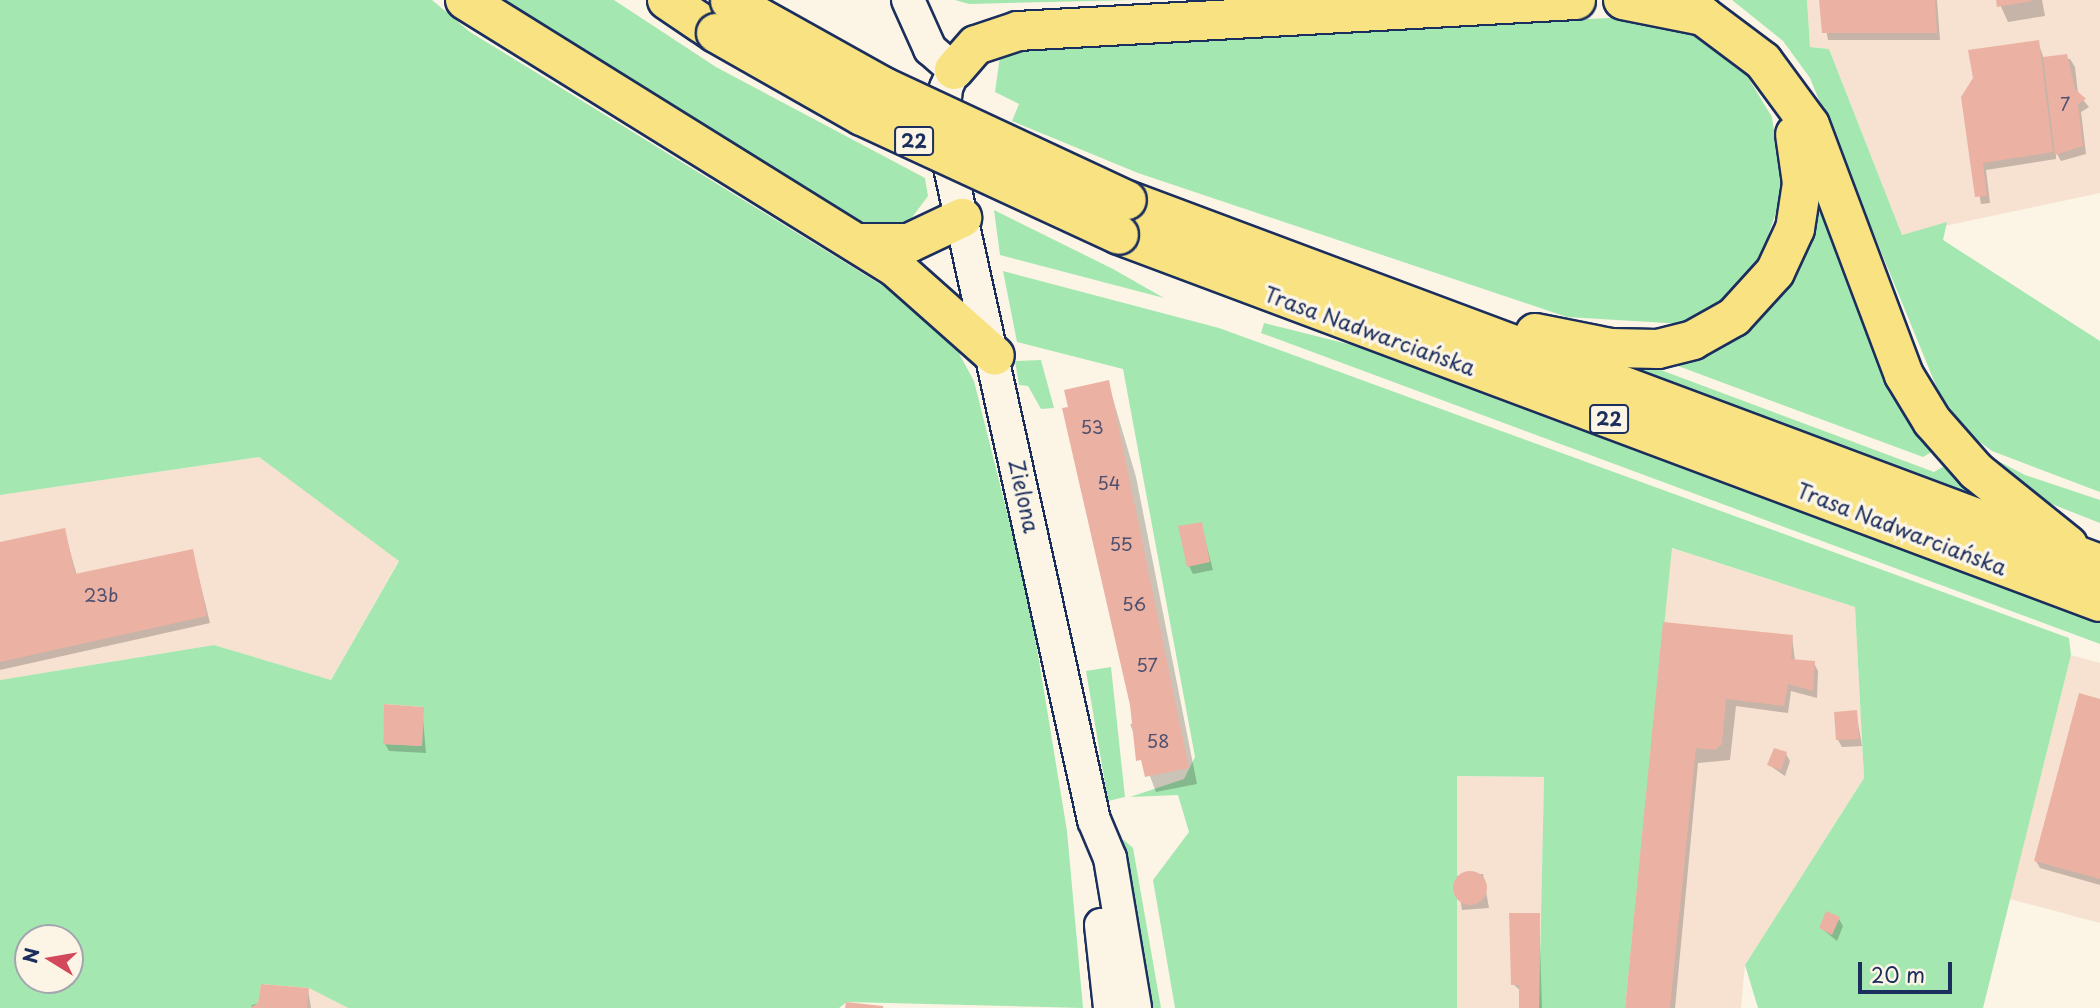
<!DOCTYPE html>
<meta charset="utf-8">
<style>
body{margin:0}
#map{position:relative;width:2100px;height:1008px;overflow:hidden;background:#fcf5e5;font-family:"Playpen Sans",sans-serif}
div>[style]{position:absolute}
.built>*{inset:0;background:#f7e1d1}
.green>*{inset:0;background:#a5e7b1}
.shadow>*{inset:0;background:#0003}
.building>*{inset:0;background:#ebb2a3}
.round{border-radius:50%}
.roads{filter:drop-shadow(2px 0 #1b2f5e) drop-shadow(-2px 0 #1b2f5e) drop-shadow(0 2px #1b2f5e) drop-shadow(0 -2px #1b2f5e)}
.minor>*{height:32px;margin:-16px;padding:0 16px;transform-origin:16px;border-radius:16px;background:#fcf5e5}
.major>*{height:38px;margin:-19px;padding:0 19px;transform-origin:19px;border-radius:19px;background:#f8e281}
.bridges{filter:drop-shadow(2px 0 #1b2f5e) drop-shadow(-2px 0 #1b2f5e) drop-shadow(0 2px #1b2f5e) drop-shadow(0 -2px #1b2f5e)}
.major-bridge>*{height:38px;margin:-19px;padding:0 19px;transform-origin:19px;border-radius:19px;background:#f8e281}
span{translate:-50% -50%;white-space:nowrap;text-align:center;line-height:1.15;-webkit-text-stroke:7px #fcf5e5;paint-order:stroke}
.number-label{font-size:18px;color:#4f506f}
.number-label span{-webkit-text-stroke-width:0}
.shield-label span{padding:2px 5px;background:#fcf5e5;border:2px solid;border-radius:5px;-webkit-text-stroke-width:0}
.shield-label{font-size:19px;color:#1b2f5e;font-weight:700}
.street-label{font-size:21px;color:#1b2f5e}
.north{position:absolute;left:14px;top:924px;width:70px;height:70px;box-sizing:border-box;background:#fcf5e5;border:2px solid #a2a6af;border-radius:50%;rotate:281deg;font-size:19px;font-weight:700;line-height:28px;text-align:center;color:#1b2f5e}
.north::after{content:'';display:block;margin:auto;width:24px;height:32px;background:#d1495b;clip-path:polygon(50% 0,100% 100%,50% 72%,0 100%)}
.scale{position:absolute;left:1858px;top:962px;width:94px;height:32px;box-sizing:border-box;border:4px solid #1b2f5e;border-top:0;padding-left:9px;font-size:21px;line-height:24px;white-space:nowrap;color:#1b2f5e;-webkit-text-stroke:5px #fcf5e5;paint-order:stroke}
</style>
<div id="map">
<div class="built">
<div style="clip-path:polygon(1807px 0,2100px 0,2100px 193px,1902px 235px,1829px 49px,1810px 47px)"></div>
<div style="clip-path:polygon(259px 457px,399px 560px,331px 680px,214px 645px,0 680px,0 495px)"></div>
<div style="clip-path:polygon(1671px 548px,1855px 607px,1864px 778px,1745px 965px,1741px 1008px,1625px 1008px)"></div>
<div style="clip-path:polygon(2071px 655px,2100px 663px,2100px 923px,2010px 899px)"></div>
<div style="clip-path:polygon(1456px 776px,1544px 777px,1539px 1008px,1457px 1008px)"></div>
<div style="clip-path:polygon(261px 984px,309px 988px,348px 1008px,250px 1008px)"></div>
</div>
<div class="green">
<div style="clip-path:polygon(evenodd,0 0,432px 0,470px 32px,901px 297px,949px 335px,974px 381px,1029px 600px,1067px 831px,1083px 1008px,847px 1002px,839px 1008px,348px 1008px,309px 988px,261px 984px,258px 1003px,250px 1008px,0 1008px,0 680px,214px 645px,331px 680px,399px 561px,259px 457px,0 495px,0 0,385px 704px,423px 707px,422px 746px,383px 744px,385px 704px,0 0,28px 938px,70px 938px,70px 980px,28px 980px,28px 938px)"></div>
<div style="clip-path:polygon(496px 0,614px 0,716px 67px,925px 178px,928px 196px,902px 231px,870px 229px)"></div>
<div style="clip-path:polygon(955px 0,1133px 0,969px 4px)"></div>
<div style="clip-path:polygon(1732px 0,1807px 0,1810px 47px,1829px 49px,1902px 235px,1947px 222px,1943px 240px,2100px 341px,2100px 492px,1992px 451px,1969px 434px,1939px 393px,1810px 78px,1783px 41px)"></div>
<div style="clip-path:polygon(1608px 18px,1656px 20px,1691px 34px,1741px 66px,1772px 117px,1783px 192px,1760px 259px,1725px 298px,1683px 324px,1567px 317px,1138px 173px,1012px 121px,1019px 104px,995px 92px,1000px 56px,1022px 50px)"></div>
<div style="clip-path:polygon(1817px 193px,1935px 450px,1923px 457px,1678px 366px)"></div>
<div style="clip-path:polygon(994px 210px,1113px 269px,1164px 298px,1000px 255px)"></div>
<div style="clip-path:polygon(1003px 271px,1219px 328px,2069px 638px,2071px 655px,1983px 1008px,1758px 1008px,1745px 965px,1864px 778px,1855px 607px,1672px 548px,1625px 1008px,1539px 1008px,1544px 777px,1457px 776px,1457px 1008px,1175px 1008px,1153px 880px,1189px 832px,1178px 795px,1130px 797px,1184px 779px,1195px 757px,1123px 369px,1017px 342px)"></div>
<div style="clip-path:polygon(1264px 323px,1356px 346px,2100px 621px,2100px 644px,1261px 333px)"></div>
<div style="clip-path:polygon(1041px 360px,1054px 408px,1041px 409px,1028px 386px,1019px 385px,1015px 361px)"></div>
<div style="clip-path:polygon(1628px 366px,1650px 366px,1934px 472px,1948px 464px,1984px 499px)"></div>
<div style="clip-path:polygon(1977px 450px,2025px 475px,2100px 500px,2100px 523px,2026px 494px)"></div>
<div style="clip-path:polygon(1111px 667px,1125px 797px,1108px 801px,1086px 671px)"></div>
<div style="clip-path:polygon(1124px 840px,1133px 848px,1161px 1008px,1144px 1008px,1115px 841px)"></div>
</div>
<div class="shadow">
<div style="clip-path:polygon(1821px 0,1937px 0,1940px 40px,1828px 40px)"></div>
<div style="clip-path:polygon(1998px 0,2042px 0,2045px 16px,2008px 22px)"></div>
<div style="clip-path:polygon(2038px 42px,2044px 59px,2070px 59px,2075px 67px,2078px 94px,2089px 107px,2081px 112px,2086px 154px,2061px 161px,2056px 152px,2056px 159px,1986px 170px,1990px 203px,1981px 204px,1963px 98px)"></div>
<div style="clip-path:polygon(1108px 382px,1136px 477px,1197px 784px,1156px 792px,1130px 724px,1135px 723px)"></div>
<div style="clip-path:polygon(1201px 524px,1213px 570px,1193px 574px,1189px 566px)"></div>
<div style="clip-path:polygon(64px 530px,77px 576px,192px 550px,210px 623px,0 670px,0 544px)"></div>
<div style="clip-path:polygon(1792px 637px,1795px 661px,1814px 663px,1818px 671px,1817px 698px,1791px 691px,1788px 713px,1736px 706px,1730px 760px,1698px 763px,1675px 1008px,1626px 1008px,1652px 745px)"></div>
<div style="clip-path:polygon(2100px 701px,2100px 885px,2040px 868px,2036px 861px)"></div>
<div style="clip-path:polygon(422px 708px,426px 753px,389px 751px,385px 744px)"></div>
<div style="clip-path:polygon(1856px 712px,1862px 746px,1842px 747px,1838px 740px)"></div>
<div style="clip-path:polygon(1786px 754px,1790px 761px,1785px 776px,1769px 765px)"></div>
<div style="clip-path:polygon(1483px 874px,1489px 908px,1462px 910px,1457px 876px)"></div>
<div style="clip-path:polygon(1539px 914px,1542px 1008px,1521px 1008px,1521px 991px,1513px 984px)"></div>
<div style="clip-path:polygon(1839px 919px,1843px 926px,1837px 941px,1821px 928px)"></div>
<div style="clip-path:polygon(308px 990px,311px 1008px,251px 1008px,252px 1005px)"></div>
</div>
<div class="building">
<div style="clip-path:polygon(1819px 0,1935px 0,1937px 33px,1822px 33px)"></div>
<div style="clip-path:polygon(1996px 0,2031px 0,2032px 1px,1997px 7px)"></div>
<div style="clip-path:polygon(2039px 40px,2053px 152px,1983px 163px,1987px 196px,1975px 197px,1961px 97px,1973px 78px,1968px 50px)"></div>
<div style="clip-path:polygon(2067px 54px,2075px 89px,2086px 99px,2078px 104px,2083px 146px,2055px 155px,2043px 57px)"></div>
<div style="clip-path:polygon(1109px 380px,1189px 768px,1145px 777px,1141px 760px,1136px 761px,1130px 705px,1062px 408px,1068px 407px,1064px 390px)"></div>
<div style="clip-path:polygon(1202px 522px,1210px 562px,1187px 567px,1178px 526px)"></div>
<div style="clip-path:polygon(65px 528px,75px 574px,193px 549px,207px 616px,0 662px,0 542px)"></div>
<div style="clip-path:polygon(1663px 622px,1793px 635px,1791px 659px,1815px 661px,1813px 691px,1788px 684px,1784px 706px,1726px 699px,1722px 744px,1715px 750px,1696px 748px,1670px 1008px,1625px 1008px)"></div>
<div style="clip-path:polygon(2079px 693px,2100px 699px,2100px 879px,2034px 861px)"></div>
<div style="clip-path:polygon(384px 704px,424px 707px,422px 746px,383px 744px)"></div>
<div style="clip-path:polygon(1857px 710px,1859px 739px,1836px 740px,1834px 712px)"></div>
<div style="clip-path:polygon(1774px 748px,1787px 752px,1781px 770px,1767px 765px)"></div>
<div class="round" style="left:1453px;top:871px;width:34px;height:34px"></div>
<div style="clip-path:polygon(1826px 911px,1840px 917px,1832px 935px,1819px 928px)"></div>
<div style="clip-path:polygon(1509px 913px,1540px 913px,1539px 1008px,1519px 1008px,1519px 985px,1511px 985px)"></div>
<div style="clip-path:polygon(261px 984px,309px 988px,307px 1008px,250px 1008px,258px 1003px)"></div>
<div style="clip-path:polygon(846px 1002px,883px 1006px,883px 1008px,845px 1008px)"></div>
</div>
<div class="roads">
<div class="minor">
<div style="left:908px;top:0;width:54px;rotate:65.8deg"></div>
<div style="left:930px;top:49px;width:32px;rotate:41deg"></div>
<div style="left:954px;top:70px;width:20px;rotate:114deg"></div>
<div style="left:946px;top:88px;width:43px;rotate:95.3deg"></div>
<div style="left:942px;top:131px;width:706px;rotate:77.56deg"></div>
<div style="left:1094px;top:820px;width:41px;rotate:67.2deg"></div>
<div style="left:1110px;top:858px;width:152px;rotate:80.5deg"></div>
<div style="left:1101px;top:925px;width:83px;rotate:83.8deg"></div>
</div>
<div class="major">
<div style="left:465px;top:0;width:508px;rotate:31.87deg"></div>
<div style="left:896px;top:268px;width:132px;rotate:41.6deg"></div>
<div style="left:667px;top:0;width:59px;rotate:34deg"></div>
<div style="left:1623px;top:0;width:82px;rotate:11.3deg"></div>
<div style="left:1703px;top:16px;width:75px;rotate:36.9deg"></div>
<div style="left:1763px;top:61px;width:79px;rotate:53.7deg"></div>
<div style="left:1810px;top:125px;width:267px;rotate:69.4deg"></div>
<div style="left:1904px;top:375px;width:54px;rotate:58.7deg"></div>
<div style="left:1932px;top:421px;width:67px;rotate:48.7deg"></div>
<div style="left:1976px;top:471px;width:118px;rotate:38.8deg"></div>
<div style="left:954px;top:70px;width:33px;rotate:-49deg"></div>
<div style="left:976px;top:45px;width:44px;rotate:-18.4deg"></div>
<div style="left:1018px;top:31px;width:559px;rotate:-3.18deg"></div>
<div style="left:1127px;top:200px;width:1039px;rotate:20.51deg"></div>
<div style="left:1119px;top:235px;width:1047px;rotate:20.51deg"></div>
<div style="left:857px;top:243px;width:52px"></div>
<div style="left:909px;top:243px;width:59px;rotate:-25.3deg"></div>
<div style="left:1535px;top:333px;width:77px;rotate:11.2deg"></div>
<div style="left:1611px;top:348px;width:47px;rotate:1.2deg"></div>
<div style="left:1658px;top:349px;width:36px;rotate:-14deg"></div>
<div style="left:1693px;top:340px;width:47px;rotate:-29.3deg"></div>
<div style="left:1734px;top:317px;width:61px;rotate:-47.7deg"></div>
<div style="left:1775px;top:272px;width:47px;rotate:-65.1deg"></div>
<div style="left:1795px;top:229px;width:47px;rotate:-81.3deg"></div>
<div style="left:1802px;top:183px;width:49px;rotate:-98.1deg"></div>
</div>
</div>
<div class="bridges">
<div class="major-bridge">
<div style="left:730px;top:1px;width:174px;rotate:29.2deg"></div>
<div style="left:882px;top:86px;width:270px;rotate:25deg"></div>
<div style="left:716px;top:33px;width:168px;rotate:29.6deg"></div>
<div style="left:862px;top:116px;width:283px;rotate:24.8deg"></div>
</div>
</div>
<div class="number-label">
<span style="left:2065px;top:104px">7</span>
<span style="left:1092px;top:427px">53</span>
<span style="left:1109px;top:483px">54</span>
<span style="left:1121px;top:544px">55</span>
<span style="left:101px;top:595px">23b</span>
<span style="left:1134px;top:604px">56</span>
<span style="left:1147px;top:665px">57</span>
<span style="left:1158px;top:741px">58</span>
</div>
<div class="shield-label">
<span style="left:914px;top:141px">22</span>
<span style="left:1609px;top:419px">22</span>
</div>
<div class="street-label">
<span style="left:1370px;top:330px;rotate:20deg">Trasa Nadwarciańska</span>
<span style="left:1025px;top:496px;rotate:78deg">Zielona</span>
<span style="left:1902px;top:528px;rotate:21deg">Trasa Nadwarciańska</span>
</div>
<div class="north">N</div>
<div class="scale">20 m</div>
</div>
